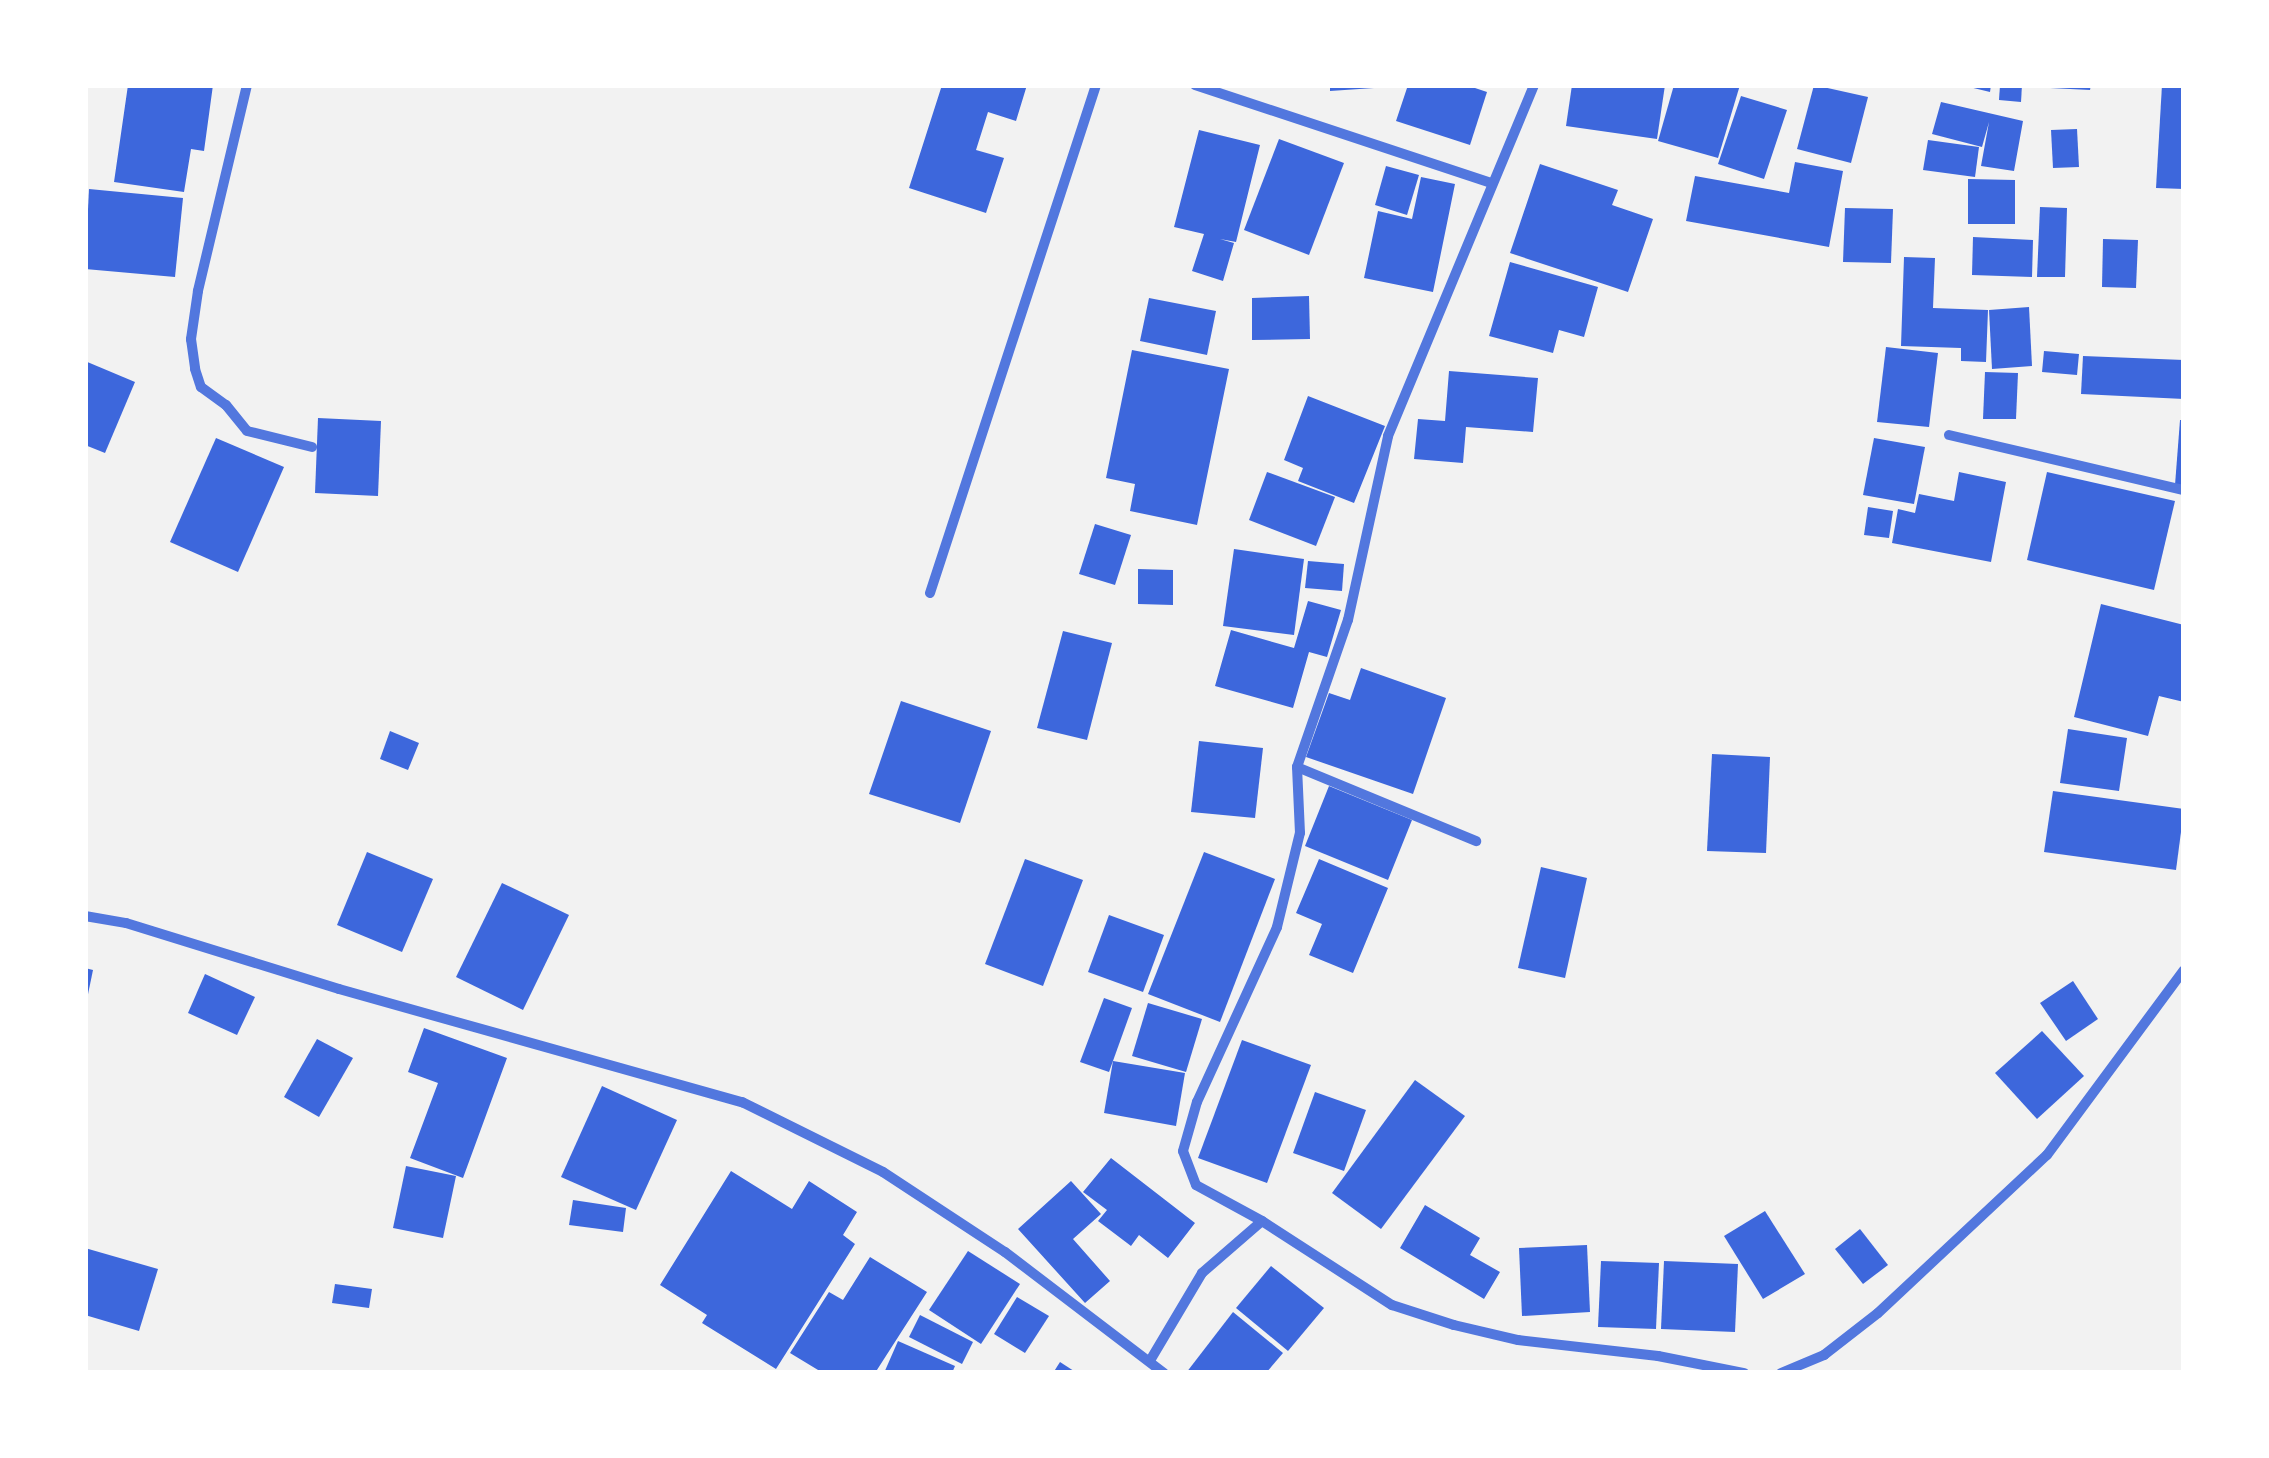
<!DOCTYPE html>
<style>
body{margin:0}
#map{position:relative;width:2269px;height:1458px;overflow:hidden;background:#f2f2f2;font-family:"Crimson Pro",serif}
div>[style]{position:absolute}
.building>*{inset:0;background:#3d67dc}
.minor>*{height:10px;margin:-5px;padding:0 5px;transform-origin:5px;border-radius:5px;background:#5277de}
span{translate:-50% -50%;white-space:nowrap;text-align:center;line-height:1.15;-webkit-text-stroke:8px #fff;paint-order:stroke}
.frame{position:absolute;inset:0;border:88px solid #fff;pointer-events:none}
</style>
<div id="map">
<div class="building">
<div style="clip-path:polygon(128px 85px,213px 85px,204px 151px,191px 149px,184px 192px,114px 182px)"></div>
<div style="clip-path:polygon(942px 85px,1027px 85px,1016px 121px,988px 112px,976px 150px,1004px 158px,986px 213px,909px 188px)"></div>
<div style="clip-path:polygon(1330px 85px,1374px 85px,1374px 88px,1330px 91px)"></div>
<div style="clip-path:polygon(1408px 85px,1466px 85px,1487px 92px,1470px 145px,1396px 121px)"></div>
<div style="clip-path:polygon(1572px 85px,1665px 85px,1657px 139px,1566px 126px)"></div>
<div style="clip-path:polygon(1674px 85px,1740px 85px,1718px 158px,1658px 141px)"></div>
<div style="clip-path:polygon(1814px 85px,1868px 97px,1851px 163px,1797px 149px)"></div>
<div style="clip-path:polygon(1961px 85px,1991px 85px,1990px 92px)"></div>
<div style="clip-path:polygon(2000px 85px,2022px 85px,2021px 102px,1999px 100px)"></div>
<div style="clip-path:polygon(2050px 85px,2091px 85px,2090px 90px,2050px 88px)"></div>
<div style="clip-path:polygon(2162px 85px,2184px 85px,2184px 189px,2156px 188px)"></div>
<div style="clip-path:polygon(1741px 96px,1787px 110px,1764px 179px,1718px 164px)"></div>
<div style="clip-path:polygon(1941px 102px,2023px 121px,2014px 171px,1981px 166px,1989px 122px,1982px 147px,1932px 134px)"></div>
<div style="clip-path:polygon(2077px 129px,2079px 167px,2053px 168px,2051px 130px)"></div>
<div style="clip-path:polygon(1199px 130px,1260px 145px,1236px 242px,1220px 239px,1234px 243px,1223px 281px,1192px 271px,1204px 234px,1174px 227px)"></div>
<div style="clip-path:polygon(1279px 139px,1344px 163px,1309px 255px,1244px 230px)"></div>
<div style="clip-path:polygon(1928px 140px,1979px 147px,1975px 177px,1923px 170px)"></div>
<div style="clip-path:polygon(1795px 162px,1843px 171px,1829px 247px,1686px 221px,1695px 176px,1789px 193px)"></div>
<div style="clip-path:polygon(1540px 164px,1618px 190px,1612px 205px,1653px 219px,1628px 292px,1510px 253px)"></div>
<div style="clip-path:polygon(1386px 166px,1419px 175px,1407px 215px,1375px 205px)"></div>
<div style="clip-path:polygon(1421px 177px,1455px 184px,1433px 292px,1364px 278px,1378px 211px,1412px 219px)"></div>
<div style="clip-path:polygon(1968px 179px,2015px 180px,2015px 224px,1968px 224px)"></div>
<div style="clip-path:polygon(89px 189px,183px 198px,175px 277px,85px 269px)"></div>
<div style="clip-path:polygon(2040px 207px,2067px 208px,2065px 277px,2037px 277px)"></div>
<div style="clip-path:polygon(1845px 208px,1893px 209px,1891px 263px,1843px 262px)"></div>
<div style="clip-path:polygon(1973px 237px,2033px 240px,2032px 277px,1972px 275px)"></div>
<div style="clip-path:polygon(2103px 239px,2138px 240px,2136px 288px,2102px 287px)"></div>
<div style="clip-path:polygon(1904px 257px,1935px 258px,1933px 308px,1988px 310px,1986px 362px,1961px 361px,1961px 348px,1901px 346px)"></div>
<div style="clip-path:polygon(1510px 262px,1598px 287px,1584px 337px,1559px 330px,1553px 353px,1489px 336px)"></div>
<div style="clip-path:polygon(1309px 296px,1310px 339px,1252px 340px,1252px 298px)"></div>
<div style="clip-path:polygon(1149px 298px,1216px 311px,1207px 355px,1140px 341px)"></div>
<div style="clip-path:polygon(2029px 307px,2032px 366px,1992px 369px,1989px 310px)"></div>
<div style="clip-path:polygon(1886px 347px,1938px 353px,1929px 427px,1877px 422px)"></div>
<div style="clip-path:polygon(1132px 350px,1229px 369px,1197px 525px,1130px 511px,1135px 484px,1106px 478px)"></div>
<div style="clip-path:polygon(2044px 351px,2079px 354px,2077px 375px,2042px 372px)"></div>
<div style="clip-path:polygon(2083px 356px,2184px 360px,2184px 399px,2081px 394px)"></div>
<div style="clip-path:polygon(85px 361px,135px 382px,105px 453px,85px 445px)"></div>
<div style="clip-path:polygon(1449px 371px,1538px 378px,1533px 432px,1466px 427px,1463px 463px,1414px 459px,1418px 419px,1445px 421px)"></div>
<div style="clip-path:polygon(1985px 372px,2018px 373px,2016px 419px,1983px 419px)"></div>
<div style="clip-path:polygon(1308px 396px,1385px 426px,1354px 503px,1298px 481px,1303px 468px,1284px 460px)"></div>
<div style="clip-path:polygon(318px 418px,381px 421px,378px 496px,315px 493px)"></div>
<div style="clip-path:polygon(2180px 420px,2184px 420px,2184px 485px,2175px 485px)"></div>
<div style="clip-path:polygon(216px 438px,284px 467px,238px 572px,170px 542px)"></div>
<div style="clip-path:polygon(1874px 438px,1925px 447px,1914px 504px,1863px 495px)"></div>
<div style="clip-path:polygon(1267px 472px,1335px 497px,1316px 546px,1249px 520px)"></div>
<div style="clip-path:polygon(1959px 472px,2006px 482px,1991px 562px,1892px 543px,1898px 509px,1915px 513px,1919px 494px,1954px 501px)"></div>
<div style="clip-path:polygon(2047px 472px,2175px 501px,2154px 590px,2027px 560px)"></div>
<div style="clip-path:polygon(1868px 507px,1893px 511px,1889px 538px,1864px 535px)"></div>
<div style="clip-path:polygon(1095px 524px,1131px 535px,1115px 585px,1079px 574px)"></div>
<div style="clip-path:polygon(1234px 549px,1304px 559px,1294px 635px,1223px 626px)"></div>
<div style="clip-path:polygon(1308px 561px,1344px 564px,1342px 591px,1305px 588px)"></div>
<div style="clip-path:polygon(1138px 569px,1173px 570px,1173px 605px,1138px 604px)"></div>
<div style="clip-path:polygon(1308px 601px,1341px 610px,1327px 657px,1309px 652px,1293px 708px,1215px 686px,1231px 630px,1294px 648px)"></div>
<div style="clip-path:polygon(2101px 604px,2184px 625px,2184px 702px,2159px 696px,2148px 736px,2074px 717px)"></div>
<div style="clip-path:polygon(1063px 631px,1112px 643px,1087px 740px,1037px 728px)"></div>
<div style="clip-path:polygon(1361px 668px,1446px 698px,1413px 794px,1306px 757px,1329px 693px,1350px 700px)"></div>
<div style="clip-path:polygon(901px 701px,991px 731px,960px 823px,869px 794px)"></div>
<div style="clip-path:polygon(2068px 729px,2127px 738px,2119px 791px,2060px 783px)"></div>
<div style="clip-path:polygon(390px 731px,419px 743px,408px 770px,380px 759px)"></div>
<div style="clip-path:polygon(1199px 741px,1263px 748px,1255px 818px,1191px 812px)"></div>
<div style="clip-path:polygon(1712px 754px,1770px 757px,1766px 853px,1707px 851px)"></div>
<div style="clip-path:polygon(1329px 786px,1412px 820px,1388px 880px,1305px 846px)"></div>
<div style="clip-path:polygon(2053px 791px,2184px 809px,2176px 870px,2044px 852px)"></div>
<div style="clip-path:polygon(367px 852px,433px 879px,402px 952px,337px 925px)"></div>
<div style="clip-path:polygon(1204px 852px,1275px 879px,1220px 1022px,1148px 994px)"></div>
<div style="clip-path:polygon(1025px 859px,1083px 880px,1043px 986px,985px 964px)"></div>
<div style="clip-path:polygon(1319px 859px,1388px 888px,1353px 973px,1309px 955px,1322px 924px,1296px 913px)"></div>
<div style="clip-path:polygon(1541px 867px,1587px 878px,1565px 978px,1518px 968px)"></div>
<div style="clip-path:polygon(502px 883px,569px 915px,523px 1010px,456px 977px)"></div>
<div style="clip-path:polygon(1109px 915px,1164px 935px,1143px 992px,1088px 972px)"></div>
<div style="clip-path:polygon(85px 968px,93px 970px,87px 999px,85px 999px)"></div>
<div style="clip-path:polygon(205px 974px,255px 997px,237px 1035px,188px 1013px)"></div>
<div style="clip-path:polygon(2073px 981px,2098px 1019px,2066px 1041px,2040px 1003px)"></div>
<div style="clip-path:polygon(1104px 998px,1132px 1008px,1109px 1072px,1080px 1062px)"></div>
<div style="clip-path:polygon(1148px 1003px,1202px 1019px,1186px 1072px,1132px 1056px)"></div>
<div style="clip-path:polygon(424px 1028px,507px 1058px,463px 1178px,410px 1158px,438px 1083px,408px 1072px)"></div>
<div style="clip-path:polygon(2042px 1031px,2084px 1076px,2037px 1119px,1995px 1073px)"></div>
<div style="clip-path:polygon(317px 1039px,353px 1058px,319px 1117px,284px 1097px)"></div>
<div style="clip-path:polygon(1242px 1040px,1311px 1065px,1267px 1183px,1198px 1158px)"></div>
<div style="clip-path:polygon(1113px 1061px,1185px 1073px,1176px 1126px,1104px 1113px)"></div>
<div style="clip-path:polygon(1415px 1080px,1465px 1116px,1381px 1229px,1332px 1193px)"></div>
<div style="clip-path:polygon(602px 1086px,677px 1120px,636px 1210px,561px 1177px)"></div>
<div style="clip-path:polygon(1315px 1092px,1366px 1110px,1344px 1171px,1293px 1153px)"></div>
<div style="clip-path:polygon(1111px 1158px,1195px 1223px,1168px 1258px,1139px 1235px,1131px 1246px,1098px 1221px,1107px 1210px,1083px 1192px)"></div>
<div style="clip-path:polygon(406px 1166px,456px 1176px,443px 1238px,393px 1228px)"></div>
<div style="clip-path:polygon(731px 1171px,792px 1209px,809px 1181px,857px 1212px,843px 1235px,855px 1244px,776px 1369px,702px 1323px,707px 1315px,660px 1285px)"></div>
<div style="clip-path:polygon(1071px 1181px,1101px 1214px,1073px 1239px,1110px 1281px,1085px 1303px,1018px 1229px)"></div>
<div style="clip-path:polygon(573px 1200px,626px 1208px,623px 1232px,569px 1225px)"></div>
<div style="clip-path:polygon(1425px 1205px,1480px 1238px,1470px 1255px,1500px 1272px,1484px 1299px,1400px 1248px)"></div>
<div style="clip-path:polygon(1765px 1211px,1805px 1274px,1763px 1299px,1724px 1236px)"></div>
<div style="clip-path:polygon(1860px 1229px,1888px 1265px,1863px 1284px,1835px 1249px)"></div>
<div style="clip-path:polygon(1587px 1245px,1590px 1312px,1522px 1316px,1519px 1248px)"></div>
<div style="clip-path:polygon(85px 1248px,158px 1269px,139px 1331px,85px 1315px)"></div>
<div style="clip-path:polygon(968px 1251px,1020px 1284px,981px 1344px,929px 1310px)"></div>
<div style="clip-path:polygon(870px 1257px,927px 1292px,875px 1373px,823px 1373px,790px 1353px,829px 1292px,843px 1300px)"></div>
<div style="clip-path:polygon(1601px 1261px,1659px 1263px,1656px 1329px,1598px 1327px)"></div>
<div style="clip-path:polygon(1664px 1261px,1738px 1264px,1735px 1332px,1661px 1329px)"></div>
<div style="clip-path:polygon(1271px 1266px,1324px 1308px,1288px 1351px,1236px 1308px)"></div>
<div style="clip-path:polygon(335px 1284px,372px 1289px,369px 1308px,332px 1303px)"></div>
<div style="clip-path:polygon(1017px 1297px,1049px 1316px,1025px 1353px,994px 1334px)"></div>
<div style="clip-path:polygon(1233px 1312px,1283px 1353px,1266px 1373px,1186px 1373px)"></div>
<div style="clip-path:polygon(920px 1315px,973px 1342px,962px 1364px,909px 1337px)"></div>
<div style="clip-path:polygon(898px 1341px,955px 1366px,952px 1373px,884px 1373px)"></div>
<div style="clip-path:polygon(1060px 1362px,1077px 1373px,1053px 1373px)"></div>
</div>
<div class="minor">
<div style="left:247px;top:85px;width:212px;rotate:103.4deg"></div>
<div style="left:198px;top:291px;width:49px;rotate:98.3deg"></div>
<div style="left:191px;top:339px;width:30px;rotate:82deg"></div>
<div style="left:195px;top:369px;width:19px;rotate:72deg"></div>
<div style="left:201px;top:387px;width:31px;rotate:36deg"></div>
<div style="left:226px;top:405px;width:33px;rotate:51deg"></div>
<div style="left:247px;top:431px;width:67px;rotate:13.8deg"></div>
<div style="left:1195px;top:85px;width:312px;rotate:18.3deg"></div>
<div style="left:1949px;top:435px;width:241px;rotate:13.2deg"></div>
<div style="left:930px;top:593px;width:534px;rotate:-71.9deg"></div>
<div style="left:1297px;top:767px;width:194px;rotate:22.5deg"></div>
<div style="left:85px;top:916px;width:42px;rotate:9.7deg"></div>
<div style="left:126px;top:923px;width:223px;rotate:17.2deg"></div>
<div style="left:339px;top:989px;width:419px;rotate:15.7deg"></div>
<div style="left:742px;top:1102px;width:157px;rotate:26.4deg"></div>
<div style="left:883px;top:1172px;width:146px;rotate:33.3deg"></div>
<div style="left:1005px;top:1252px;width:200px;rotate:37.3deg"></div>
<div style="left:1262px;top:1221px;width:155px;rotate:32.9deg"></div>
<div style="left:1392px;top:1305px;width:65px;rotate:17.9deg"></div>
<div style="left:1454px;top:1325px;width:66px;rotate:13.2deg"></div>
<div style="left:1518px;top:1340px;width:141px;rotate:6.5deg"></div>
<div style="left:1658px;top:1356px;width:88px;rotate:11.2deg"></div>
<div style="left:1151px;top:1359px;width:100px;rotate:-59.3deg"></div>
<div style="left:1202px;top:1273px;width:79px;rotate:-40.9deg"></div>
<div style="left:1262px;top:1221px;width:75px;rotate:-151.4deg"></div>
<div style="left:1196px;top:1185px;width:36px;rotate:-111deg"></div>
<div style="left:1183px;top:1151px;width:51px;rotate:-74.1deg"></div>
<div style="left:1197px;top:1102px;width:192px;rotate:-65.4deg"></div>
<div style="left:1277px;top:927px;width:97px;rotate:-76.3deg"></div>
<div style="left:1300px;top:833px;width:66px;rotate:-92.6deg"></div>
<div style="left:1297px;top:767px;width:156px;rotate:-70.9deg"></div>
<div style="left:1348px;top:620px;width:188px;rotate:-77.7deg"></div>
<div style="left:1388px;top:436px;width:380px;rotate:-67.4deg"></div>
<div style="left:1781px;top:1373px;width:47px;rotate:-22.7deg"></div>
<div style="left:1824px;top:1355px;width:68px;rotate:-37.9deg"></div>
<div style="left:1878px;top:1313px;width:231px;rotate:-43.1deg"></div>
<div style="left:2047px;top:1155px;width:230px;rotate:-53.5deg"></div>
</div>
<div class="frame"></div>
</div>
